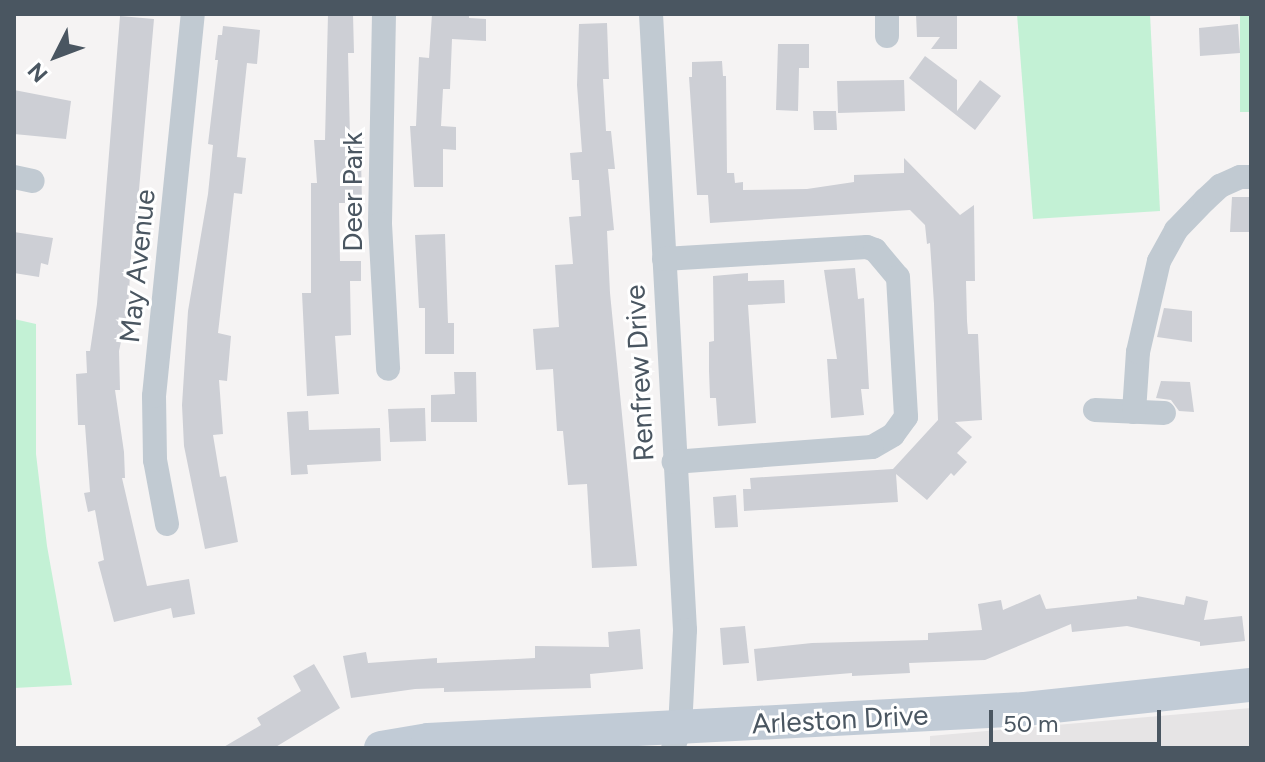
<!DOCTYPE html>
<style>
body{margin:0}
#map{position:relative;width:1265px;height:762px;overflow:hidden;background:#f5f3f3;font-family:Figtree,sans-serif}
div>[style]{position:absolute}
.education>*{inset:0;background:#e6e4e5}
.green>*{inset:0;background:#c3f1d5}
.building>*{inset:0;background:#cdcfd5}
.street>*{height:24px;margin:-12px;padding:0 12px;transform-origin:12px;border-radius:12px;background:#c1cad2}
.secondary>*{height:34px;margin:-17px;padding:0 17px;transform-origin:17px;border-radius:17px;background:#c1cbd6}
span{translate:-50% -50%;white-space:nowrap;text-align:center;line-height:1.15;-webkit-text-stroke:6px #fff;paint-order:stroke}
.street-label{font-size:28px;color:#4a5661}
.frame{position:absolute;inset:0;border:16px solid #4a5661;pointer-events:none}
.north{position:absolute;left:16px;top:16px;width:80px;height:80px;-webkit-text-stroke:6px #fff;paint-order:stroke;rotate:228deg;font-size:22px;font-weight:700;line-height:32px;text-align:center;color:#4a5661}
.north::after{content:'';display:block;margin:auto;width:28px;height:36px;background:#4a5661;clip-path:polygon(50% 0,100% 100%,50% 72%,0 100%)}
.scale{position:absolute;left:989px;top:710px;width:172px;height:36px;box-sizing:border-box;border:4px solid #4a5661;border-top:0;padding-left:10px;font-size:24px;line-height:28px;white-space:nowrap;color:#4a5661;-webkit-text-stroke:6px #fff;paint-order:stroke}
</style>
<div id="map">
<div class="education">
<div style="clip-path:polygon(1251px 708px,1251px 748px,930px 748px,930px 736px)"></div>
</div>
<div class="green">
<div style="clip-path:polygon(1017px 14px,1150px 14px,1160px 211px,1033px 219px)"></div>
<div style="clip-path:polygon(1240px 14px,1251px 14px,1251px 112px,1240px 112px)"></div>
<div style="clip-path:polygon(14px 319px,36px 324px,36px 454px,47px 546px,72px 685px,14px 688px)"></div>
</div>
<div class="building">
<div style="clip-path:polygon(328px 14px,353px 14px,354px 53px,348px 53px,350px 138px,364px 138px,365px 158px,361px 158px,362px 203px,339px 203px,340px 261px,361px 261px,361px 281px,350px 281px,351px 335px,335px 336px,339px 394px,307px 396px,302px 293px,311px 293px,311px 183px,317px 183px,314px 140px,325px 140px)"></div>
<div style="clip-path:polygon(432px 14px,469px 14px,469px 18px,486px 19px,486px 41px,452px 39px,450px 89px,443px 89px,441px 126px,456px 127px,456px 150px,443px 149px,443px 187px,414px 187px,410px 126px,416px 126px,419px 57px,429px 58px)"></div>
<div style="clip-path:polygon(916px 14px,957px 14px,957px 49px,931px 49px,940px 37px,917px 37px)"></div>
<div style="clip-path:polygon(120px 16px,154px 19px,136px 224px,133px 224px,128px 309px,119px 351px,120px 390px,115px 390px,124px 452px,125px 478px,122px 478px,147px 586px,189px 579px,195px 614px,173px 618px,171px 608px,114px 622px,98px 562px,104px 560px,95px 510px,88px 512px,84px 493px,90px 492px,85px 425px,78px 425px,76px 374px,87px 373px,86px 351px,90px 351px,97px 304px)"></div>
<div style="clip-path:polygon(607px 23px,609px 79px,603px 79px,606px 131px,611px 131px,615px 169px,608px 169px,614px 230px,607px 231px,610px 293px,637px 566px,592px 568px,587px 484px,568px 485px,563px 431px,557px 431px,553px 369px,536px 370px,533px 329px,559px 327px,555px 265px,573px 264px,569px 217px,581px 216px,579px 180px,572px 180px,570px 153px,582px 152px,577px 85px,579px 24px)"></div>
<div style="clip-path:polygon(1238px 24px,1240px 53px,1200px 56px,1199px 28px)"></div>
<div style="clip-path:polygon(223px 26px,260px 30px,257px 64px,247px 63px,237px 157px,246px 158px,242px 194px,234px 193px,218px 333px,231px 336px,227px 381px,219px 380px,223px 434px,213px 435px,220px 477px,226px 476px,238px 542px,205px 549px,184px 446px,182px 405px,188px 311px,208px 194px,213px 145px,208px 144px,218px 60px,215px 60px,218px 35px,222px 35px)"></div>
<div style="clip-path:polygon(778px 44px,809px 44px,809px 68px,799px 68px,798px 111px,776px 110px)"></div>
<div style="clip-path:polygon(925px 56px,957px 80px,957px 111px,980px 80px,1001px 96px,975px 130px,909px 78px)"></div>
<div style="clip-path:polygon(722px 61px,723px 76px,726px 76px,727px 173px,734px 173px,735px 183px,743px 182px,743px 190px,807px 189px,854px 182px,854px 175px,904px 173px,904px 158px,960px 215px,974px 205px,975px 281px,966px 281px,967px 321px,968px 334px,978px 334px,982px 420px,955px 422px,972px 437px,957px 453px,967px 462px,954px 476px,951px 473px,927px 500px,896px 474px,898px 502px,744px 511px,743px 489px,751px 489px,750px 478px,893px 469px,938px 420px,934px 304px,930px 243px,927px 244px,925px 225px,910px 210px,710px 223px,708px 195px,697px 195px,689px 77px,692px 77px,692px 62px)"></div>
<div style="clip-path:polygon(904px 80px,905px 111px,838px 113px,837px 81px)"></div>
<div style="clip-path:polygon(14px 90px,71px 101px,66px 139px,14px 134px)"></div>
<div style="clip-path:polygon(813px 111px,836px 111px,837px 130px,814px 130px)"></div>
<div style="clip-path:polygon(1232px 197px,1251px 197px,1251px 232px,1230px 232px)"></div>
<div style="clip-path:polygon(14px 232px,53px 238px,48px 265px,41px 263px,39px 277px,14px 273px)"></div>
<div style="clip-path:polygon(445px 234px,448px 323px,454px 323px,454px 354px,425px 354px,425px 308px,419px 308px,415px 235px)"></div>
<div style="clip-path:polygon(855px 268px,858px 299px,864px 298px,869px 389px,861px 389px,864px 415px,831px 418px,827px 359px,837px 359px,824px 270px)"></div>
<div style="clip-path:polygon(748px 273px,748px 281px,784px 280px,785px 303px,748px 305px,756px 423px,718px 426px,716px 398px,710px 398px,709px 371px,709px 342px,714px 341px,713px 276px)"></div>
<div style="clip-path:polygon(1164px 308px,1192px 311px,1192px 342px,1157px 337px)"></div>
<div style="clip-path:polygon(454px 372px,476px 372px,477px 422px,431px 422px,431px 395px,455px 394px)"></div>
<div style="clip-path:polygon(1161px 381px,1190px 382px,1194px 412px,1179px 411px,1171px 400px,1156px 398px)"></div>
<div style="clip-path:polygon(425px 408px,426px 441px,390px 442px,388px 409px)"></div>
<div style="clip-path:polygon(308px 411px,309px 430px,380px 428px,381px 461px,307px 465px,308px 474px,291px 475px,287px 412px)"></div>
<div style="clip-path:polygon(736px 495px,738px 527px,715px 528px,713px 497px)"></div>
<div style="clip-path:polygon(1040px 594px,1046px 609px,1137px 599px,1137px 596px,1184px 605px,1186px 596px,1208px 601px,1204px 620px,1242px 616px,1245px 641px,1200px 646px,1200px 642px,1127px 626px,1072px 632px,1071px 624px,985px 660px,909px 663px,910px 673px,852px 676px,852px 673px,757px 681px,754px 649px,812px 643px,928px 640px,928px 633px,982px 630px,978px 604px,1001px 600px,1003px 610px)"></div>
<div style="clip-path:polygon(745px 626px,749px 663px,723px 665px,720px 628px)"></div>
<div style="clip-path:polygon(640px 629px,643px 669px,590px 674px,591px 688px,444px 692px,444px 688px,415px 689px,351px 698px,343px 656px,366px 652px,368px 663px,437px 658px,437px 663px,535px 658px,535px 646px,609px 647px,608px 632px)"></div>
<div style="clip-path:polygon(314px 664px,340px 708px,274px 748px,222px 748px,261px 725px,257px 718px,301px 691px,293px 676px)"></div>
</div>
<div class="street">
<div style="left:384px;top:14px;width:210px;rotate:91.1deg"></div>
<div style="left:380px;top:224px;width:145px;rotate:86.8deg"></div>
<div style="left:651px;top:14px;width:617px;rotate:86.84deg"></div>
<div style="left:685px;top:630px;width:98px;rotate:92.9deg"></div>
<div style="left:680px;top:728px;width:21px;rotate:109deg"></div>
<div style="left:887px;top:36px;width:22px;rotate:-90deg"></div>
<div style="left:14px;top:177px;width:19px;rotate:12deg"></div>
<div style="left:664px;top:259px;width:203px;rotate:-3.4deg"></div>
<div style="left:867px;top:247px;width:9px;rotate:21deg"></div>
<div style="left:875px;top:250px;width:35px;rotate:50deg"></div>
<div style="left:898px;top:277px;width:140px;rotate:86.7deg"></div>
<div style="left:906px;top:417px;width:22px;rotate:126deg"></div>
<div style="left:893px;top:435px;width:24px;rotate:150deg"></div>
<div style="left:872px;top:447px;width:199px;rotate:175.7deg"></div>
<div style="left:1095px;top:410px;width:69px;rotate:2.5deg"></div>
<div style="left:1134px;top:412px;width:60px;rotate:-86.2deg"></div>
<div style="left:1138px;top:352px;width:93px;rotate:-77deg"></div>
<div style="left:1159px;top:261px;width:35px;rotate:-61deg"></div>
<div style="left:1176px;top:230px;width:42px;rotate:-46deg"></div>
<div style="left:1205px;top:200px;width:21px;rotate:-43deg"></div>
<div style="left:1220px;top:186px;width:22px;rotate:-24deg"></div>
<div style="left:1240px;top:177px;width:11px"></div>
<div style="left:167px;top:524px;width:65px;rotate:-100.6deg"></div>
<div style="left:155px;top:460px;width:64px;rotate:-90.9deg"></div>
<div style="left:154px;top:396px;width:384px;rotate:-84.2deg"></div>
</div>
<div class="secondary">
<div style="left:381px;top:748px;width:48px;rotate:-9.7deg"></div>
<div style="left:428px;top:740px;width:598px;rotate:-2.97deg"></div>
<div style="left:1025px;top:709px;width:227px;rotate:-6.1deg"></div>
</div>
<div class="street-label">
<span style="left:352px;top:192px;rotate:-90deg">Deer Park</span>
<span style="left:137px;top:266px;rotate:-84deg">May Avenue</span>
<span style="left:639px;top:373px;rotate:-93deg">Renfrew Drive</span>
<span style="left:840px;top:719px;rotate:-3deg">Arleston Drive</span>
</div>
<div class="frame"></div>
<div class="north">N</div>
<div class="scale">50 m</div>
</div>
